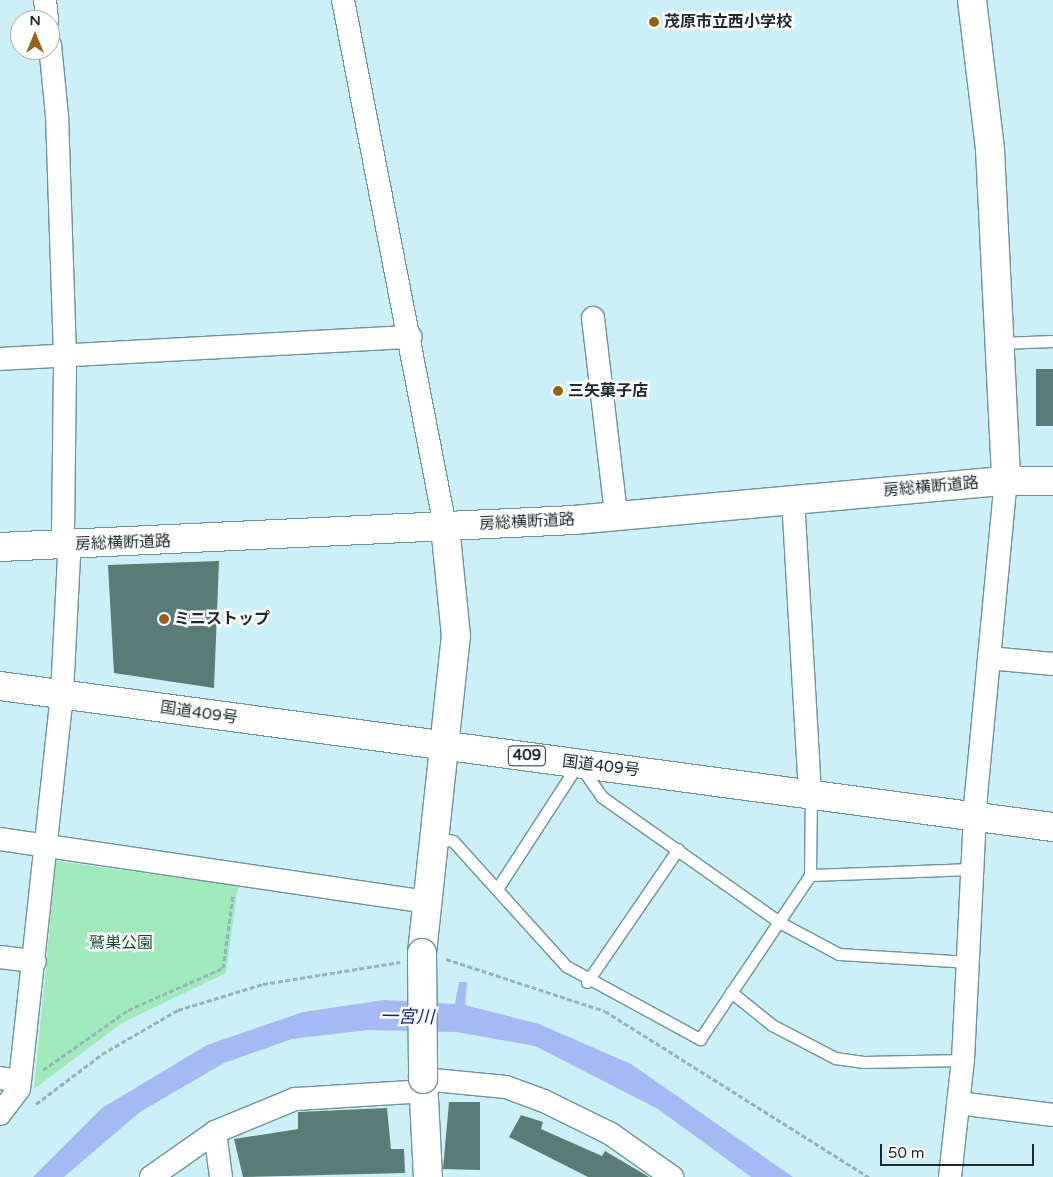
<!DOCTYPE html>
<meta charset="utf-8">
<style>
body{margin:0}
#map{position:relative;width:1053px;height:1177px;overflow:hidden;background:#ccf0f8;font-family:"Varela Round","Noto Sans JP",sans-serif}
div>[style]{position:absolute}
.green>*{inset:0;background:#a0e9bb}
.water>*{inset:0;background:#a5baf5}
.building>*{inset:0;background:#5a7c77}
.path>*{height:3px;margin-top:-1.5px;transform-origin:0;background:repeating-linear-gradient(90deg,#95b2b8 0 5px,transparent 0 7.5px)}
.roads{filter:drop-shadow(1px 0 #6f9198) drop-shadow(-1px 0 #6f9198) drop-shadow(0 1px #6f9198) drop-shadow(0 -1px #6f9198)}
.lane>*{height:11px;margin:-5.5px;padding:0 5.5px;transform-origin:5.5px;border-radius:5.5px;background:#fff}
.street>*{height:22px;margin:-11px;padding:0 11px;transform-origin:11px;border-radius:11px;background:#fff}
.secondary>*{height:28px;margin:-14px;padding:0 14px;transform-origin:14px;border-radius:14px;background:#fff}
.highway>*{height:28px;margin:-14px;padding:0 14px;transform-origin:14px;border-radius:14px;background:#fff}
.bridges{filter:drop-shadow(1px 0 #6f9198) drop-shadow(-1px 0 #6f9198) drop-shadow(0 1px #6f9198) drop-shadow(0 -1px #6f9198)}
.secondary-bridge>*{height:28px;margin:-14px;padding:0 14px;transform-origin:14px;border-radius:14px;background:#fff}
.dots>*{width:14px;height:14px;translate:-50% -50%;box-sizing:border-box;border:2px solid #fff;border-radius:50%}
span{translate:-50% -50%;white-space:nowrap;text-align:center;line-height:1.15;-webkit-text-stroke:5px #fff;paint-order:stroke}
.shield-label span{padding:1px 4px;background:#fff;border:1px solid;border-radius:4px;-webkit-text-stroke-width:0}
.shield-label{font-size:15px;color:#1c2a2d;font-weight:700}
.poi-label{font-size:16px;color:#1c2a2d;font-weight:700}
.left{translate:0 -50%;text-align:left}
.street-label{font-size:16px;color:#1c2a2d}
.park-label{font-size:16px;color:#0c4c2c}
.water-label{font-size:18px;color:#121f70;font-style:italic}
.north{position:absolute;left:10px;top:10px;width:50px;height:50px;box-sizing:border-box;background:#fff;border:1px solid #a4aaab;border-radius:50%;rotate:0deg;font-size:14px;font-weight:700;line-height:20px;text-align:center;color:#1c2a2d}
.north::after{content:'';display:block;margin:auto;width:18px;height:22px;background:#956316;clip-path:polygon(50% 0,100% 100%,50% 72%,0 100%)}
.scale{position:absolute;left:880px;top:1144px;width:154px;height:22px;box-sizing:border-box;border:2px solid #1c2a2d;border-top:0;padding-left:6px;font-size:15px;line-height:18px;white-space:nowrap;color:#1c2a2d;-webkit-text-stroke:4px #fff;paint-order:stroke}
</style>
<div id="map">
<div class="green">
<div style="clip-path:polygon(56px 861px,238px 886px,226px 973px,122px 1023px,34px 1089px)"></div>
</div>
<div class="water">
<div style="clip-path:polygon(459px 982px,467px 982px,465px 1005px,539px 1024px,631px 1064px,793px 1177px,751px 1177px,658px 1109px,535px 1046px,456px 1032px,367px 1030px,292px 1039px,224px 1063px,140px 1112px,64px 1177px,33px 1177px,102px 1108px,207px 1045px,303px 1012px,384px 1000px,455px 1004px)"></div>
</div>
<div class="building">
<div style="clip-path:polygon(1036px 369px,1053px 369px,1053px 426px,1036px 426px)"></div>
<div style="clip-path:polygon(219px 561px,214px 688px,114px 673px,108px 565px)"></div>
<div style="clip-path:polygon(449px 1102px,480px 1102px,480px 1170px,443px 1169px)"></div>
<div style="clip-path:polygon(387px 1108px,391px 1149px,404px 1149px,405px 1173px,243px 1177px,234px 1139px,298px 1129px,298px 1112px)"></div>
<div style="clip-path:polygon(521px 1115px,543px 1122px,541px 1129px,602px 1156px,605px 1151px,649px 1177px,588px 1177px,509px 1137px)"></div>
</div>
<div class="path">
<div style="left:446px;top:959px;width:167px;rotate:18.1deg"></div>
<div style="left:605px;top:1011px;width:312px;rotate:32.2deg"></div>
<div style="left:43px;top:1070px;width:104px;rotate:-35.2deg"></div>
<div style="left:128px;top:1010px;width:104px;rotate:-23.9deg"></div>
<div style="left:223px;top:968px;width:74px;rotate:-82.2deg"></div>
<div style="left:36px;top:1104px;width:83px;rotate:-37.1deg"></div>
<div style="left:102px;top:1054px;width:88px;rotate:-30.1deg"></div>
<div style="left:178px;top:1010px;width:89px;rotate:-17deg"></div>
<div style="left:263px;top:984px;width:139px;rotate:-9.1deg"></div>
</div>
<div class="roads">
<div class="lane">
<div style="left:1000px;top:343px;width:53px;rotate:-2.2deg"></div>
<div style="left:579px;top:764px;width:40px;rotate:55.1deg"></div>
<div style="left:602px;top:797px;width:217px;rotate:35.2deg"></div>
<div style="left:779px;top:922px;width:68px;rotate:28.1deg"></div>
<div style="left:839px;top:954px;width:130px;rotate:3.5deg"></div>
<div style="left:434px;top:837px;width:19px;rotate:12deg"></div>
<div style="left:453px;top:841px;width:169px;rotate:47.9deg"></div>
<div style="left:566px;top:966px;width:153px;rotate:28.6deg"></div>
<div style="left:700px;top:1039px;width:197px;rotate:-56.1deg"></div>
<div style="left:810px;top:875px;width:80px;rotate:-89.3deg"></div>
<div style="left:810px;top:875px;width:163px;rotate:-2.1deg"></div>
<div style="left:497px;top:889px;width:149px;rotate:-57.1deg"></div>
<div style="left:587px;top:982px;width:161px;rotate:-55.6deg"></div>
<div style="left:731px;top:992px;width:53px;rotate:38.8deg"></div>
<div style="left:772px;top:1025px;width:71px;rotate:27.6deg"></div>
<div style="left:835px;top:1058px;width:29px;rotate:8deg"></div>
<div style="left:864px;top:1062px;width:99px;rotate:-1.2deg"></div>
</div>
<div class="street">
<div style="left:45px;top:0;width:20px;rotate:84deg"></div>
<div style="left:343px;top:0;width:536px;rotate:79.03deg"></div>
<div style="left:593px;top:318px;width:198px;rotate:83.3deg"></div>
<div style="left:0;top:359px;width:411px;rotate:-3.1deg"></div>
<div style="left:793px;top:498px;width:295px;rotate:86.7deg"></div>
<div style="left:989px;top:658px;width:64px;rotate:5.4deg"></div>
<div style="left:0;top:839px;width:430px;rotate:8.4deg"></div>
<div style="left:0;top:957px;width:35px;rotate:7deg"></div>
<div style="left:0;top:1078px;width:20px;rotate:9deg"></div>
<div style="left:423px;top:1079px;width:83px;rotate:5.5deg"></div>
<div style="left:506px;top:1087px;width:40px;rotate:20.2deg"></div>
<div style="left:544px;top:1101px;width:75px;rotate:26.2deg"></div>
<div style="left:611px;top:1134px;width:75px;rotate:35.2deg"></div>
<div style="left:958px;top:1103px;width:96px;rotate:7.2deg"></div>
<div style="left:0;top:1114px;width:31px;rotate:-53deg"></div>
<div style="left:19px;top:1089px;width:8px;rotate:-83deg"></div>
<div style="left:20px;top:1081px;width:389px;rotate:-83.8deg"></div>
<div style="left:62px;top:694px;width:137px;rotate:-87.1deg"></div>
<div style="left:69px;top:557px;width:26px;rotate:-103deg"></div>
<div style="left:63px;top:532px;width:176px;rotate:-89.3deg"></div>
<div style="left:65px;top:356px;width:240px;rotate:-91.9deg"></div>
<div style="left:57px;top:116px;width:71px;rotate:-95.6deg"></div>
<div style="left:215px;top:1132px;width:45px;rotate:82.4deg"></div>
<div style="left:151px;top:1177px;width:78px;rotate:-35.1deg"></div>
<div style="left:215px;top:1132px;width:87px;rotate:-22.4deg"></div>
<div style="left:295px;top:1099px;width:129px;rotate:-3.5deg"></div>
<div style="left:950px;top:1177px;width:118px;rotate:-83.7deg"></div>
<div style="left:963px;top:1060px;width:264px;rotate:-87.2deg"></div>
<div style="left:976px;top:796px;width:316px;rotate:-84.6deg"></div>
</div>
<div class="secondary">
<div style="left:972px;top:0;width:150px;rotate:83.1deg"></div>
<div style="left:990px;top:149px;width:332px;rotate:87.2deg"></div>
<div style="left:0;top:547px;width:575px;rotate:-2.69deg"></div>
<div style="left:574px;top:520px;width:434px;rotate:-5.2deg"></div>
<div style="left:1006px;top:481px;width:47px"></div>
<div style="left:422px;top:953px;width:319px;rotate:-83.9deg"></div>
<div style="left:456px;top:636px;width:111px;rotate:-95.7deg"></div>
<div style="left:423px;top:1079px;width:98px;rotate:87.1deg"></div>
</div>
<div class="highway">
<div style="left:0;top:686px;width:1062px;rotate:7.63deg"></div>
</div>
</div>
<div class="bridges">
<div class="secondary-bridge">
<div style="left:422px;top:953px;width:126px;rotate:89.5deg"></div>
</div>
</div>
<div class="dots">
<div style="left:654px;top:22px;background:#956316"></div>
<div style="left:558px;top:391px;background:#956316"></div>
<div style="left:164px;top:619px;background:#956316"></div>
</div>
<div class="shield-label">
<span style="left:527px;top:756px">409</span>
</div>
<div class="poi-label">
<span class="left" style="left:664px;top:22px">茂原市立西小学校</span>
<span class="left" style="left:568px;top:391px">三矢菓子店</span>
<span class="left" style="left:174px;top:619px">ミニストップ</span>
</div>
<div class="street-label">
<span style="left:931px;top:487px;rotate:-5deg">房総横断道路</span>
<span style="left:527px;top:522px;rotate:-3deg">房総横断道路</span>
<span style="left:123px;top:543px;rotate:-2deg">房総横断道路</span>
<span style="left:199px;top:713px;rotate:8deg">国道409号</span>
<span style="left:601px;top:766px;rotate:7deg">国道409号</span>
</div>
<div class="park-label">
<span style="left:121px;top:943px">鷲巣公園</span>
</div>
<div class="water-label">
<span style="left:407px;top:1017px;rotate:1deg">一宮川</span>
</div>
<div class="north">N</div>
<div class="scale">50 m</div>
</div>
